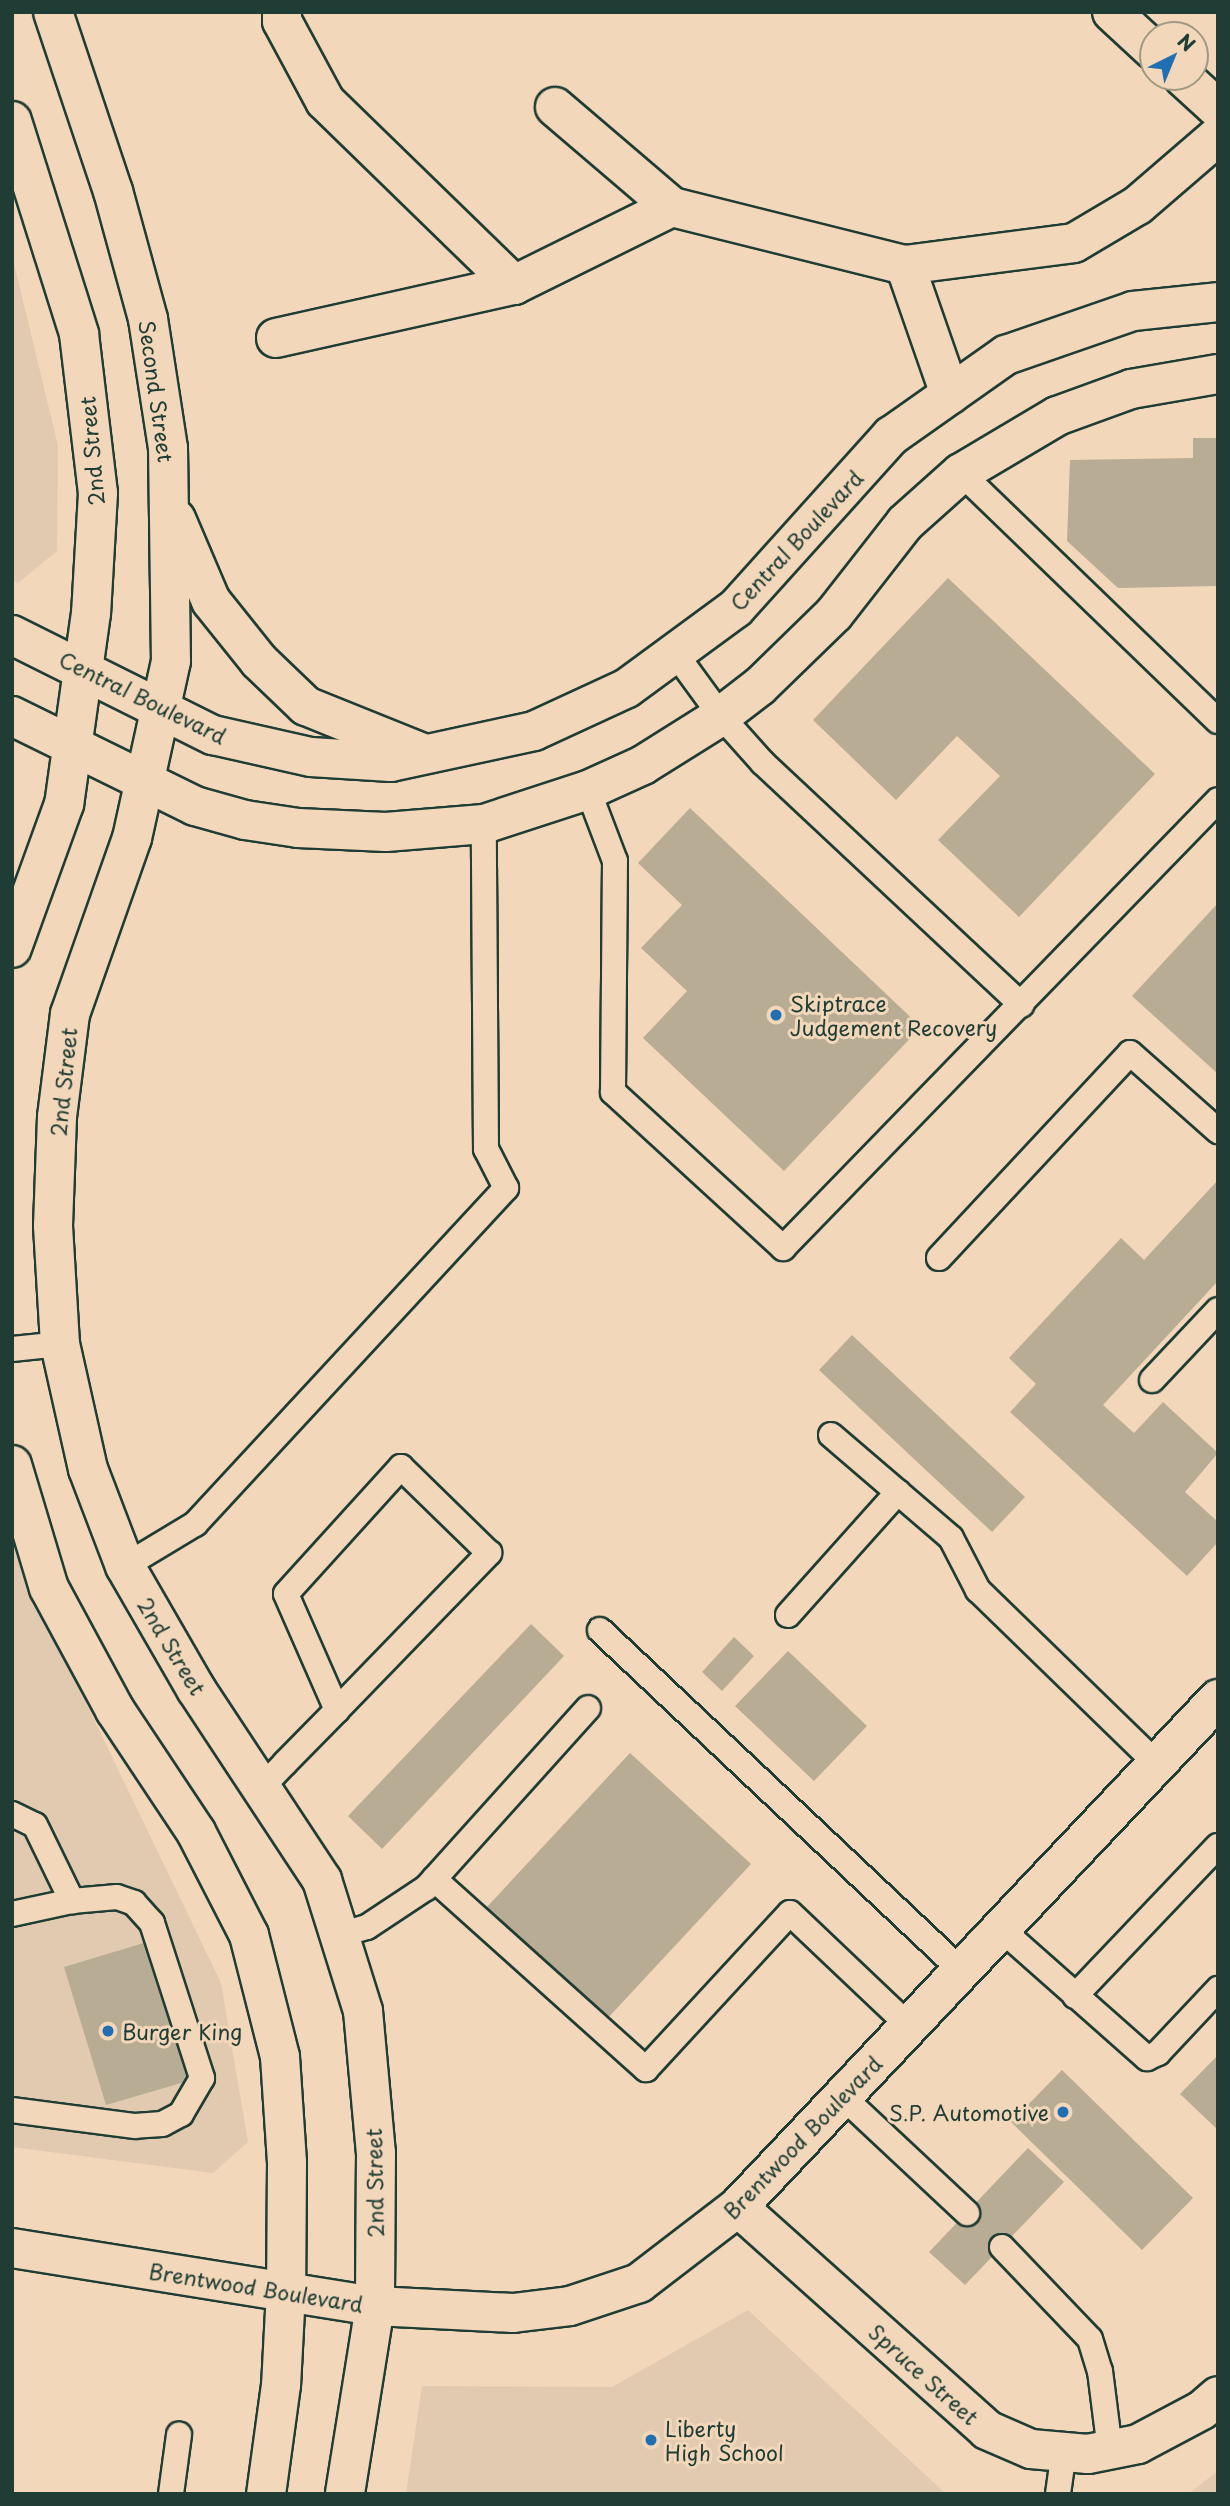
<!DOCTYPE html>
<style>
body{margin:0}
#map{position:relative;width:1230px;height:2506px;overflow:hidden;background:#f3d7ba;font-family:"Playpen Sans",sans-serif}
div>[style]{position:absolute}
.built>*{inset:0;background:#e1caaf}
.building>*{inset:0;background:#b8ac95}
.roads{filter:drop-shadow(2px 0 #1f3d34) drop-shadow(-2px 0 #1f3d34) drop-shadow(0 2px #1f3d34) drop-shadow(0 -2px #1f3d34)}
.service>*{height:24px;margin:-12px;padding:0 12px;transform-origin:12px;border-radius:12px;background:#f3d7ba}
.minor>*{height:38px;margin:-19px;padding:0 19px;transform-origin:19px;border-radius:19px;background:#f3d7ba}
.tertiary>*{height:38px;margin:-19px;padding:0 19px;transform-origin:19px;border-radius:19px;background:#f3d7ba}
.primary>*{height:38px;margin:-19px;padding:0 19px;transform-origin:19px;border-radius:19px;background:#f3d7ba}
.dots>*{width:19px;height:19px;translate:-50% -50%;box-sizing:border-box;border:4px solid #f3d7ba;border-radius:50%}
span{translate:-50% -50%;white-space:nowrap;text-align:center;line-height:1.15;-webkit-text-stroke:6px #f3d7ba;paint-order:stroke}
.street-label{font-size:21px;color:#1f3d34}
.poi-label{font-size:21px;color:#1f3d34}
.left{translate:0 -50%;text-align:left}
.right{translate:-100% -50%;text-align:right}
.frame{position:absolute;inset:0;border:14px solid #1f3d34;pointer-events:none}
.north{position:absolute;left:1139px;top:21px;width:70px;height:70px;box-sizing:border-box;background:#f3d7ba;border:2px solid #9e9984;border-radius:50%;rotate:43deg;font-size:19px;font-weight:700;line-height:28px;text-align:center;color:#1f3d34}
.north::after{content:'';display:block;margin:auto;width:24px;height:32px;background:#1f6fb2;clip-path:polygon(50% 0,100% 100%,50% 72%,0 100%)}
</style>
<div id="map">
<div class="built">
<div style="clip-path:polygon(12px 255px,58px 446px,57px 551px,18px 583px,12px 581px)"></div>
<div style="clip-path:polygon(12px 1540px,32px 1591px,221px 1983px,248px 2142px,213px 2173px,12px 2147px)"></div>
<div style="clip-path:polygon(748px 2310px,946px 2494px,406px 2494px,422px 2386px,612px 2387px)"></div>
<div style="clip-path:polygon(1218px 2471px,1218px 2494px,1188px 2494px)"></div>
</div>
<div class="building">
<div style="clip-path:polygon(1193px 438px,1218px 438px,1218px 586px,1118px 588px,1067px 541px,1070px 460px,1193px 458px)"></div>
<div style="clip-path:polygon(948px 578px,1155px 774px,1019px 917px,938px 840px,1000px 776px,957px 736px,896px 800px,813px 720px)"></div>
<div style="clip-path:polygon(690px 808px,921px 1027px,784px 1171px,643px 1038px,687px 991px,641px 948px,682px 905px,638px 863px)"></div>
<div style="clip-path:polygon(1218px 903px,1218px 1074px,1132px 996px)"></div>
<div style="clip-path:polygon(1218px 1180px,1218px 1281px,1103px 1405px,1134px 1433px,1163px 1402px,1218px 1453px,1185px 1492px,1218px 1522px,1218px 1542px,1187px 1576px,1010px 1412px,1036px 1384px,1009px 1358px,1121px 1238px,1144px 1260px)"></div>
<div style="clip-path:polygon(852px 1335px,1025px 1497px,992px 1532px,819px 1370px)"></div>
<div style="clip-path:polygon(531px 1624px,564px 1656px,382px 1849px,348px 1816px)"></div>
<div style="clip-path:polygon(734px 1637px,754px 1656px,722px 1691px,702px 1672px)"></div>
<div style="clip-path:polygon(788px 1651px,867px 1726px,814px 1781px,735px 1706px)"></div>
<div style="clip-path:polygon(630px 1753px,751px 1864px,606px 2020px,486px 1908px)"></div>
<div style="clip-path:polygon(147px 1942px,188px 2081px,106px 2105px,64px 1967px)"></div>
<div style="clip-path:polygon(1218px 2055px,1218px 2130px,1180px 2094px)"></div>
<div style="clip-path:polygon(1062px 2070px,1193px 2198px,1142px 2250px,1011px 2122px)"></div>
<div style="clip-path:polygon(1028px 2148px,1064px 2182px,965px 2285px,929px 2252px)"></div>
</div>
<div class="roads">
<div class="service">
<div style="left:961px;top:473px;width:357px;rotate:44deg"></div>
<div style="left:675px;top:653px;width:78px;rotate:53.9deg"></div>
<div style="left:721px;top:716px;width:63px;rotate:48.2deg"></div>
<div style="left:763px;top:763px;width:354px;rotate:43.1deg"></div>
<div style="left:588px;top:790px;width:76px;rotate:69.2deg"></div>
<div style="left:615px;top:861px;width:231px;rotate:90.5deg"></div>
<div style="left:613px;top:1092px;width:231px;rotate:42.5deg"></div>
<div style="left:783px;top:1248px;width:624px;rotate:-45.84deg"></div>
<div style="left:939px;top:1258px;width:280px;rotate:-47deg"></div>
<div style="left:1130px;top:1053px;width:118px;rotate:41.6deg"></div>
<div style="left:12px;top:1349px;width:48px;rotate:-5.9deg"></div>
<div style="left:1152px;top:1380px;width:96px;rotate:-46.7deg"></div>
<div style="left:831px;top:1435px;width:158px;rotate:40.6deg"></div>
<div style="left:951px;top:1538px;width:59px;rotate:62.6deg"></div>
<div style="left:978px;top:1590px;width:250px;rotate:44.2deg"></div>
<div style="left:125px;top:1566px;width:82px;rotate:-31deg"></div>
<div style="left:195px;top:1524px;width:458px;rotate:-47.2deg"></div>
<div style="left:506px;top:1188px;width:44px;rotate:-117.1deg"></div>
<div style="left:486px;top:1149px;width:325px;rotate:-90.4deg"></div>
<div style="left:788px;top:1615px;width:165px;rotate:-48.2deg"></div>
<div style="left:600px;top:1630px;width:497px;rotate:43.3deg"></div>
<div style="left:262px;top:1787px;width:33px;rotate:-46deg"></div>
<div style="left:285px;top:1763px;width:74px;rotate:-45.5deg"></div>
<div style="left:337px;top:1710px;width:219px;rotate:-45.9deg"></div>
<div style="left:489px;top:1553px;width:123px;rotate:-135.7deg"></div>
<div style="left:401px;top:1467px;width:171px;rotate:132.2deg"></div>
<div style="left:286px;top:1594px;width:127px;rotate:66.3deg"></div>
<div style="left:12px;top:1814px;width:25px;rotate:26deg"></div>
<div style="left:35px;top:1825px;width:85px;rotate:64deg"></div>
<div style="left:434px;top:1879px;width:285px;rotate:41.9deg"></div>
<div style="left:646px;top:2069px;width:212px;rotate:-47.3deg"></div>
<div style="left:790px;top:1913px;width:164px;rotate:43.5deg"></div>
<div style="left:12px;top:1914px;width:61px;rotate:-12.2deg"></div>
<div style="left:72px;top:1901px;width:45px;rotate:-5.1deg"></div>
<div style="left:117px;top:1897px;width:18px;rotate:19deg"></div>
<div style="left:134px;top:1903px;width:27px;rotate:48deg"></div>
<div style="left:152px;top:1923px;width:163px;rotate:72.1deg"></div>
<div style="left:202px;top:2078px;width:42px;rotate:120.3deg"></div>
<div style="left:181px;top:2114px;width:21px;rotate:152deg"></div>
<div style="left:162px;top:2124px;width:27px;rotate:176deg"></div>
<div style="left:135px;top:2126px;width:124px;rotate:-172.6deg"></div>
<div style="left:1001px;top:1929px;width:195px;rotate:41.5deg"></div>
<div style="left:1147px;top:2058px;width:12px;rotate:-24deg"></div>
<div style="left:1158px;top:2053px;width:88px;rotate:-46.8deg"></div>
<div style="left:339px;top:1935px;width:29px;rotate:-16deg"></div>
<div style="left:367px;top:1927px;width:71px;rotate:-33.5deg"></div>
<div style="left:426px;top:1888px;width:242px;rotate:-48deg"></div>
<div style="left:1075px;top:1996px;width:207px;rotate:-46.4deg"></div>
<div style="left:843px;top:2097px;width:170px;rotate:43.1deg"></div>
<div style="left:1002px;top:2247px;width:127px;rotate:46.3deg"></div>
<div style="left:1090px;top:2339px;width:34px;rotate:73deg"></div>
<div style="left:1100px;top:2371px;width:80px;rotate:82.8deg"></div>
<div style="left:171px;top:2494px;width:60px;rotate:-82.3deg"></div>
<div style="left:1058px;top:2494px;width:43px;rotate:-82.1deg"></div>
</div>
<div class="minor">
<div style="left:282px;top:12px;width:9px;rotate:90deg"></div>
<div style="left:282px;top:21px;width:91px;rotate:61.7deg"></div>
<div style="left:325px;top:101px;width:264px;rotate:44.2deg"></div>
<div style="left:1112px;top:12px;width:56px;rotate:42.8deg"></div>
<div style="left:1183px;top:77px;width:47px;rotate:42.4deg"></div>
<div style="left:555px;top:107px;width:154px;rotate:40.5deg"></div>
<div style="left:672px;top:207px;width:240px;rotate:14deg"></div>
<div style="left:905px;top:265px;width:170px;rotate:-7.4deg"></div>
<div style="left:1074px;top:243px;width:74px;rotate:-30.7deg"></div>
<div style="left:1138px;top:205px;width:106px;rotate:-40.8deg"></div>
<div style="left:905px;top:265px;width:137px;rotate:70.8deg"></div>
<div style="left:276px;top:338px;width:244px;rotate:-12.6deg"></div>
<div style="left:514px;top:285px;width:176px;rotate:-26.3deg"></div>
<div style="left:738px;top:2207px;width:334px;rotate:41.8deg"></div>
<div style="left:987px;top:2430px;width:48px;rotate:23.4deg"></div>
<div style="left:1031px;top:2449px;width:57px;rotate:5deg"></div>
<div style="left:1088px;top:2454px;width:51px;rotate:-11.3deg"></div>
<div style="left:1138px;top:2444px;width:72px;rotate:-28deg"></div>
<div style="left:1202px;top:2410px;width:21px;rotate:-41deg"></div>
</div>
<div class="tertiary">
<div style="left:53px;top:12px;width:189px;rotate:71.5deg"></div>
<div style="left:113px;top:191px;width:133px;rotate:74.7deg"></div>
<div style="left:148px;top:319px;width:131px;rotate:81.2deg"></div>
<div style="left:168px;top:448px;width:213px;rotate:89.2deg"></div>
<div style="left:171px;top:661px;width:181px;rotate:102.4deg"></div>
<div style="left:132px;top:838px;width:187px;rotate:109.4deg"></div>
<div style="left:70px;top:1014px;width:104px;rotate:97.2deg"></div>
<div style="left:57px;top:1117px;width:109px;rotate:92.1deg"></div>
<div style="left:53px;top:1226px;width:118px;rotate:86.6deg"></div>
<div style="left:60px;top:1344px;width:128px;rotate:77.4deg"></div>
<div style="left:88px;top:1469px;width:104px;rotate:69.1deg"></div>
<div style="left:125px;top:1566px;width:142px;rotate:60deg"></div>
<div style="left:196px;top:1689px;width:229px;rotate:56.6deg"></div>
<div style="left:322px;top:1880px;width:137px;rotate:72.6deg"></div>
<div style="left:363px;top:2011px;width:143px;rotate:84.8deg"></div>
<div style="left:376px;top:2153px;width:153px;rotate:90.4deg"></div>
<div style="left:375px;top:2306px;width:190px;rotate:99.1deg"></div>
<div style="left:12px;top:121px;width:223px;rotate:72.5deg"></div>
<div style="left:79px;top:334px;width:160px;rotate:83.2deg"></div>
<div style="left:98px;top:493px;width:120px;rotate:93.3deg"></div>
<div style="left:91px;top:613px;width:193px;rotate:98deg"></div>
<div style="left:64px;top:804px;width:153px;rotate:109.9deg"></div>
<div style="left:176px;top:519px;width:89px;rotate:66.9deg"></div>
<div style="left:211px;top:601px;width:77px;rotate:51.3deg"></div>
<div style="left:259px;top:661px;width:65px;rotate:43.8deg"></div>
<div style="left:306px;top:706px;width:128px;rotate:22deg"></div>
<div style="left:12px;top:635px;width:225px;rotate:26.5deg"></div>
<div style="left:213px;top:735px;width:100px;rotate:12.7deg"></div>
<div style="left:311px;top:757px;width:80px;rotate:3.6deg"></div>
<div style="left:391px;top:762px;width:146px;rotate:-12.2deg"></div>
<div style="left:534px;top:731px;width:102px;rotate:-24.8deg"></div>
<div style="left:627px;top:688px;width:135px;rotate:-36.3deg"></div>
<div style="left:736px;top:608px;width:232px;rotate:-48deg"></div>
<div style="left:891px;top:436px;width:141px;rotate:-35.2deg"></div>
<div style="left:1006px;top:355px;width:134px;rotate:-19.1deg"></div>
<div style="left:1133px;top:311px;width:85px;rotate:-6deg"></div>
<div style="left:12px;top:716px;width:204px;rotate:26.2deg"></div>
<div style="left:195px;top:806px;width:52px;rotate:15.6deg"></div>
<div style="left:245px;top:820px;width:54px;rotate:8.6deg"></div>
<div style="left:298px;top:828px;width:88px;rotate:2.6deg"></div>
<div style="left:386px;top:832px;width:98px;rotate:-4.7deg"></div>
<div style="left:484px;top:824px;width:109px;rotate:-18.1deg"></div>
<div style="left:588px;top:790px;width:60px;rotate:-24.4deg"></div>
<div style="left:643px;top:765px;width:92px;rotate:-32.1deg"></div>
<div style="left:721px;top:716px;width:49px;rotate:-37.6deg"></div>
<div style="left:760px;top:686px;width:103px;rotate:-44.2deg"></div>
<div style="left:834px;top:614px;width:115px;rotate:-52deg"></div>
<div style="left:905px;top:523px;width:75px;rotate:-41.8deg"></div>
<div style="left:961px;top:473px;width:112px;rotate:-30.7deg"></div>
<div style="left:1057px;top:416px;width:79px;rotate:-20deg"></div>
<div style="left:1131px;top:389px;width:88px;rotate:-9.8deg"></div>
<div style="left:12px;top:1465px;width:128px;rotate:73.3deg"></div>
<div style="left:49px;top:1588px;width:139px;rotate:61.6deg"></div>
<div style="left:115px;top:1710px;width:146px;rotate:56.4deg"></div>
<div style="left:196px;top:1832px;width:116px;rotate:62.8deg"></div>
<div style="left:249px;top:1935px;width:126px;rotate:75.7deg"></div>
<div style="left:280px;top:2057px;width:106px;rotate:86.2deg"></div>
<div style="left:287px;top:2163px;width:128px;rotate:90.4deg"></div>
<div style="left:286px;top:2291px;width:94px;rotate:93deg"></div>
<div style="left:281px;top:2385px;width:110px;rotate:97.8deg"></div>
</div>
<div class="primary">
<div style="left:12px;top:2248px;width:368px;rotate:9.1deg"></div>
<div style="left:375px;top:2306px;width:138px;rotate:2.9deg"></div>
<div style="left:513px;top:2313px;width:57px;rotate:-7deg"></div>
<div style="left:570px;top:2306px;width:73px;rotate:-18.4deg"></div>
<div style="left:639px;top:2283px;width:125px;rotate:-37.5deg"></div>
<div style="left:738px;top:2207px;width:699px;rotate:-46.62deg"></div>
</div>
</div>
<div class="dots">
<div style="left:776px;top:1015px;background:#1f6fb2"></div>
<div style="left:108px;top:2031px;background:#1f6fb2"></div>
<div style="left:1063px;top:2112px;background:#1f6fb2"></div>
<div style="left:651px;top:2440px;background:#1f6fb2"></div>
</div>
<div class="street-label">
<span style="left:157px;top:391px;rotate:82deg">Second Street</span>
<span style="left:91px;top:451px;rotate:-95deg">2nd Street</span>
<span style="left:796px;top:540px;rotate:-47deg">Central Boulevard</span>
<span style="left:143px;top:697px;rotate:26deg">Central Boulevard</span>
<span style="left:63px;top:1082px;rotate:-84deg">2nd Street</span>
<span style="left:172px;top:1646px;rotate:59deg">2nd Street</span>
<span style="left:802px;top:2137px;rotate:-46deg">Brentwood Boulevard</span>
<span style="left:374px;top:2183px;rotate:-91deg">2nd Street</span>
<span style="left:256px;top:2287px;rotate:9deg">Brentwood Boulevard</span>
<span style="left:924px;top:2374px;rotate:42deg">Spruce Street</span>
</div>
<div class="poi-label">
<span class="left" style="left:790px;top:1015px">Skiptrace<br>Judgement Recovery</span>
<span class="left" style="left:122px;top:2031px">Burger King</span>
<span class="right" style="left:1049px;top:2112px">S.P. Automotive</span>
<span class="left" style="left:665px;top:2440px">Liberty<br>High School</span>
</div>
<div class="frame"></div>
<div class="north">N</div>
</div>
